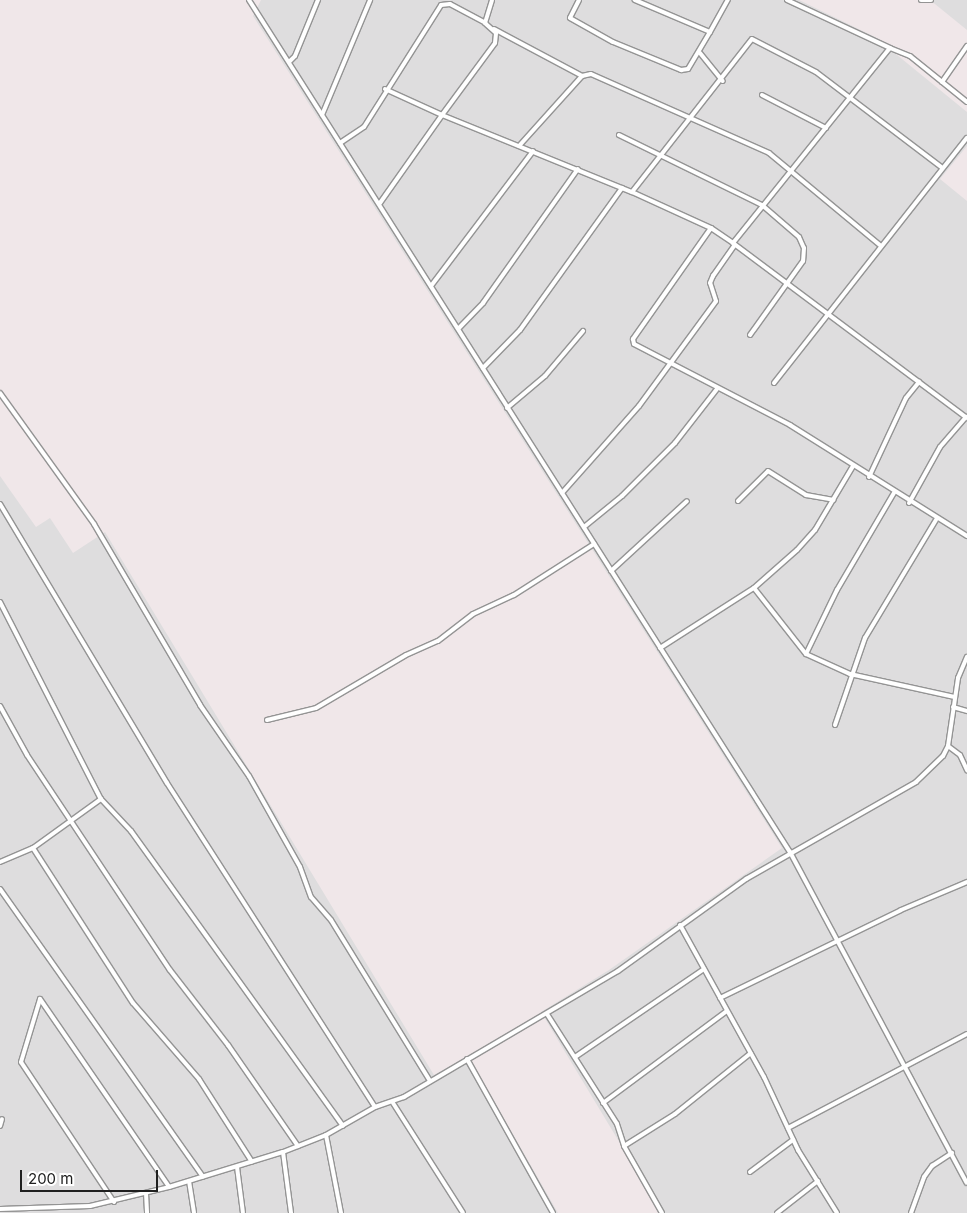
<!DOCTYPE html>
<style>
body{margin:0}
#map{position:relative;width:967px;height:1213px;overflow:hidden;background:#f0e7e9;font-family:Inter,sans-serif}
div>[style]{position:absolute}
.residential>*{inset:0;background:#deddde}
.roads{filter:drop-shadow(1px 0 #949494) drop-shadow(-1px 0 #949494) drop-shadow(0 1px #949494) drop-shadow(0 -1px #949494)}
.minor>*{height:4px;margin:-2px;padding:0 2px;transform-origin:2px;border-radius:2px;background:#fff}
span{translate:-50% -50%;white-space:nowrap;text-align:center;line-height:1.15;-webkit-text-stroke:4.5px #fff;paint-order:stroke}
.scale{position:absolute;left:20px;top:1170px;width:138px;height:22px;box-sizing:border-box;border:2px solid #202020;border-top:0;padding-left:6px;font-size:15px;line-height:18px;white-space:nowrap;color:#202020;-webkit-text-stroke:4px #fff;paint-order:stroke}
</style>
<div id="map">
<div class="residential">
<div style="clip-path:polygon(261px 0,799px 0,875px 37px,967px 112px,967px 146px,940px 179px,967px 201px,967px 1213px,662px 1213px,541px 1012px,609px 970px,782px 848px,253px 16px)"></div>
<div style="clip-path:polygon(930px 0,967px 0,967px 30px)"></div>
<div style="clip-path:polygon(0 476px,36px 527px,50px 518px,73px 553px,105px 532px,434px 1075px,468px 1056px,558px 1213px,0 1213px)"></div>
</div>
<div class="roads">
<div class="minor">
<div style="left:249px;top:0;width:1009px;rotate:57.59deg"></div>
<div style="left:790px;top:852px;width:375px;rotate:61.9deg"></div>
<div style="left:579px;top:0;width:20px;rotate:117deg"></div>
<div style="left:570px;top:18px;width:49px;rotate:29.2deg"></div>
<div style="left:613px;top:42px;width:74px;rotate:22.4deg"></div>
<div style="left:681px;top:70px;width:7px;rotate:-8deg"></div>
<div style="left:688px;top:69px;width:43px;rotate:-59.3deg"></div>
<div style="left:710px;top:32px;width:82px;rotate:-156.9deg"></div>
<div style="left:787px;top:0;width:114px;rotate:25deg"></div>
<div style="left:921px;top:0;width:10px"></div>
<div style="left:494px;top:29px;width:100px;rotate:28.1deg"></div>
<div style="left:710px;top:32px;width:37px;rotate:-61deg"></div>
<div style="left:700px;top:53px;width:36px;rotate:51deg"></div>
<div style="left:290px;top:61px;width:7px;rotate:-45deg"></div>
<div style="left:295px;top:56px;width:61px;rotate:-67.7deg"></div>
<div style="left:942px;top:82px;width:44px;rotate:-55.2deg"></div>
<div style="left:385px;top:89px;width:63px;rotate:24.5deg"></div>
<div style="left:442px;top:115px;width:89px;rotate:-53.6deg"></div>
<div style="left:495px;top:43px;width:10px;rotate:-84deg"></div>
<div style="left:496px;top:33px;width:15px;rotate:-138deg"></div>
<div style="left:485px;top:23px;width:24px;rotate:-73deg"></div>
<div style="left:762px;top:95px;width:72px;rotate:27.3deg"></div>
<div style="left:322px;top:115px;width:125px;rotate:-67.3deg"></div>
<div style="left:619px;top:135px;width:159px;rotate:26.1deg"></div>
<div style="left:762px;top:205px;width:49px;rotate:40.9deg"></div>
<div style="left:799px;top:237px;width:12px;rotate:66deg"></div>
<div style="left:804px;top:248px;width:13px;rotate:94deg"></div>
<div style="left:803px;top:261px;width:91px;rotate:125.6deg"></div>
<div style="left:340px;top:143px;width:29px;rotate:-34deg"></div>
<div style="left:364px;top:127px;width:144px;rotate:-57.7deg"></div>
<div style="left:441px;top:5px;width:9px;rotate:-6deg"></div>
<div style="left:450px;top:4px;width:40px;rotate:28deg"></div>
<div style="left:519px;top:146px;width:94px;rotate:-48deg"></div>
<div style="left:582px;top:76px;width:9px;rotate:-13deg"></div>
<div style="left:591px;top:74px;width:195px;rotate:23.9deg"></div>
<div style="left:769px;top:153px;width:144px;rotate:39.7deg"></div>
<div style="left:632px;top:192px;width:87px;rotate:24.5deg"></div>
<div style="left:711px;top:228px;width:27px;rotate:34deg"></div>
<div style="left:733px;top:243px;width:292px;rotate:36.8deg"></div>
<div style="left:380px;top:203px;width:108px;rotate:-54.8deg"></div>
<div style="left:442px;top:115px;width:205px;rotate:22.1deg"></div>
<div style="left:632px;top:192px;width:194px;rotate:-51.9deg"></div>
<div style="left:752px;top:39px;width:72px;rotate:27.3deg"></div>
<div style="left:816px;top:72px;width:157px;rotate:37.2deg"></div>
<div style="left:711px;top:228px;width:136px;rotate:125.1deg"></div>
<div style="left:633px;top:339px;width:5px;rotate:79deg"></div>
<div style="left:634px;top:344px;width:176px;rotate:27.4deg"></div>
<div style="left:790px;top:425px;width:209px;rotate:32.1deg"></div>
<div style="left:733px;top:243px;width:250px;rotate:-51.2deg"></div>
<div style="left:890px;top:48px;width:22px;rotate:22deg"></div>
<div style="left:910px;top:56px;width:73px;rotate:38.9deg"></div>
<div style="left:431px;top:286px;width:169px;rotate:-52.9deg"></div>
<div style="left:459px;top:328px;width:35px;rotate:-46deg"></div>
<div style="left:483px;top:303px;width:164px;rotate:-54.7deg"></div>
<div style="left:483px;top:368px;width:53px;rotate:-45.8deg"></div>
<div style="left:520px;top:330px;width:175px;rotate:-54.3deg"></div>
<div style="left:774px;top:383px;width:312px;rotate:-51.8deg"></div>
<div style="left:0;top:393px;width:161px;rotate:54.3deg"></div>
<div style="left:94px;top:524px;width:210px;rotate:59.6deg"></div>
<div style="left:200px;top:705px;width:86px;rotate:55.4deg"></div>
<div style="left:249px;top:776px;width:104px;rotate:60.7deg"></div>
<div style="left:300px;top:867px;width:32px;rotate:70deg"></div>
<div style="left:311px;top:897px;width:30px;rotate:49deg"></div>
<div style="left:331px;top:920px;width:189px;rotate:58.4deg"></div>
<div style="left:507px;top:408px;width:50px;rotate:-40.1deg"></div>
<div style="left:545px;top:376px;width:59px;rotate:-49.8deg"></div>
<div style="left:869px;top:477px;width:87px;rotate:-64.9deg"></div>
<div style="left:906px;top:398px;width:21px;rotate:-51deg"></div>
<div style="left:562px;top:493px;width:116px;rotate:-48.5deg"></div>
<div style="left:639px;top:406px;width:130px;rotate:-53.7deg"></div>
<div style="left:716px;top:301px;width:19px;rotate:-108deg"></div>
<div style="left:710px;top:283px;width:8px;rotate:-67deg"></div>
<div style="left:713px;top:276px;width:38px;rotate:-55deg"></div>
<div style="left:738px;top:501px;width:42px;rotate:-45deg"></div>
<div style="left:768px;top:471px;width:45px;rotate:32.3deg"></div>
<div style="left:806px;top:495px;width:28px;rotate:10deg"></div>
<div style="left:909px;top:503px;width:64px;rotate:-61deg"></div>
<div style="left:940px;top:447px;width:40px;rotate:-49deg"></div>
<div style="left:0;top:504px;width:325px;rotate:59.1deg"></div>
<div style="left:167px;top:783px;width:385px;rotate:57.3deg"></div>
<div style="left:584px;top:527px;width:49px;rotate:-39.2deg"></div>
<div style="left:622px;top:496px;width:75px;rotate:-45deg"></div>
<div style="left:675px;top:443px;width:68px;rotate:-52.1deg"></div>
<div style="left:611px;top:571px;width:103px;rotate:-42.6deg"></div>
<div style="left:754px;top:588px;width:84px;rotate:51.8deg"></div>
<div style="left:806px;top:654px;width:48px;rotate:24.4deg"></div>
<div style="left:850px;top:674px;width:107px;rotate:12.4deg"></div>
<div style="left:0;top:602px;width:221px;rotate:62.9deg"></div>
<div style="left:660px;top:648px;width:112px;rotate:-32.6deg"></div>
<div style="left:754px;top:588px;width:57px;rotate:-41.5deg"></div>
<div style="left:797px;top:550px;width:27px;rotate:-48deg"></div>
<div style="left:815px;top:530px;width:74px;rotate:-59.3deg"></div>
<div style="left:806px;top:654px;width:71px;rotate:-64.2deg"></div>
<div style="left:837px;top:590px;width:113px;rotate:-59.6deg"></div>
<div style="left:0;top:706px;width:56px;rotate:61.1deg"></div>
<div style="left:27px;top:755px;width:258px;rotate:56.4deg"></div>
<div style="left:170px;top:970px;width:95px;rotate:52.3deg"></div>
<div style="left:228px;top:1045px;width:123px;rotate:55.3deg"></div>
<div style="left:953px;top:707px;width:15px;rotate:16deg"></div>
<div style="left:267px;top:720px;width:50px;rotate:-13.8deg"></div>
<div style="left:316px;top:708px;width:104px;rotate:-30.5deg"></div>
<div style="left:406px;top:655px;width:35px;rotate:-24deg"></div>
<div style="left:438px;top:641px;width:44px;rotate:-37.6deg"></div>
<div style="left:473px;top:614px;width:45px;rotate:-24.9deg"></div>
<div style="left:514px;top:595px;width:95px;rotate:-32.5deg"></div>
<div style="left:835px;top:725px;width:92px;rotate:-71deg"></div>
<div style="left:865px;top:638px;width:138px;rotate:-59deg"></div>
<div style="left:948px;top:746px;width:15px;rotate:37deg"></div>
<div style="left:960px;top:755px;width:17px;rotate:65deg"></div>
<div style="left:33px;top:848px;width:84px;rotate:-35.8deg"></div>
<div style="left:101px;top:799px;width:44px;rotate:46.8deg"></div>
<div style="left:131px;top:831px;width:363px;rotate:54.3deg"></div>
<div style="left:0;top:862px;width:36px;rotate:-23deg"></div>
<div style="left:33px;top:848px;width:184px;rotate:57.2deg"></div>
<div style="left:133px;top:1003px;width:101px;rotate:49deg"></div>
<div style="left:199px;top:1079px;width:98px;rotate:57.4deg"></div>
<div style="left:0;top:889px;width:352px;rotate:54.8deg"></div>
<div style="left:680px;top:925px;width:174px;rotate:61.1deg"></div>
<div style="left:764px;top:1077px;width:81px;rotate:65deg"></div>
<div style="left:798px;top:1150px;width:74px;rotate:58.2deg"></div>
<div style="left:720px;top:998px;width:201px;rotate:-25.9deg"></div>
<div style="left:901px;top:910px;width:72px;rotate:-23deg"></div>
<div style="left:547px;top:1014px;width:130px;rotate:57.5deg"></div>
<div style="left:617px;top:1124px;width:23px;rotate:72deg"></div>
<div style="left:624px;top:1146px;width:77px;rotate:60.4deg"></div>
<div style="left:575px;top:1057px;width:156px;rotate:-34.3deg"></div>
<div style="left:467px;top:1059px;width:176px;rotate:60.8deg"></div>
<div style="left:393px;top:1103px;width:130px;rotate:57.5deg"></div>
<div style="left:603px;top:1103px;width:154px;rotate:-36.6deg"></div>
<div style="left:0;top:1126px;width:7px;rotate:-74deg"></div>
<div style="left:788px;top:1128px;width:202px;rotate:-27.7deg"></div>
<div style="left:326px;top:1135px;width:79px;rotate:79.1deg"></div>
<div style="left:624px;top:1146px;width:60px;rotate:-32.1deg"></div>
<div style="left:675px;top:1114px;width:97px;rotate:-38.8deg"></div>
<div style="left:283px;top:1152px;width:62px;rotate:82.5deg"></div>
<div style="left:237px;top:1167px;width:46px;rotate:82.6deg"></div>
<div style="left:750px;top:1172px;width:54px;rotate:-36.7deg"></div>
<div style="left:189px;top:1181px;width:32px;rotate:81deg"></div>
<div style="left:146px;top:1193px;width:20px;rotate:87deg"></div>
<div style="left:114px;top:1202px;width:168px;rotate:-123.6deg"></div>
<div style="left:21px;top:1062px;width:66px;rotate:-73.2deg"></div>
<div style="left:40px;top:999px;width:228px;rotate:55.5deg"></div>
<div style="left:0;top:1209px;width:90px;rotate:-1.9deg"></div>
<div style="left:90px;top:1206px;width:81px;rotate:-13.5deg"></div>
<div style="left:169px;top:1187px;width:119px;rotate:-17.1deg"></div>
<div style="left:283px;top:1152px;width:46px;rotate:-21.6deg"></div>
<div style="left:326px;top:1135px;width:56px;rotate:-29.7deg"></div>
<div style="left:375px;top:1107px;width:31px;rotate:-19deg"></div>
<div style="left:404px;top:1097px;width:248px;rotate:-30.5deg"></div>
<div style="left:618px;top:971px;width:158px;rotate:-35.7deg"></div>
<div style="left:746px;top:879px;width:196px;rotate:-29.7deg"></div>
<div style="left:916px;top:782px;width:37px;rotate:-44deg"></div>
<div style="left:943px;top:756px;width:11px;rotate:-63deg"></div>
<div style="left:948px;top:746px;width:69px;rotate:-81.6deg"></div>
<div style="left:958px;top:678px;width:23px;rotate:-67deg"></div>
<div style="left:777px;top:1213px;width:52px;rotate:-38deg"></div>
<div style="left:911px;top:1213px;width:38px;rotate:-70deg"></div>
<div style="left:924px;top:1177px;width:14px;rotate:-54deg"></div>
<div style="left:932px;top:1166px;width:24px;rotate:-33deg"></div>
</div>
</div>
<div class="scale">200 m</div>
</div>
